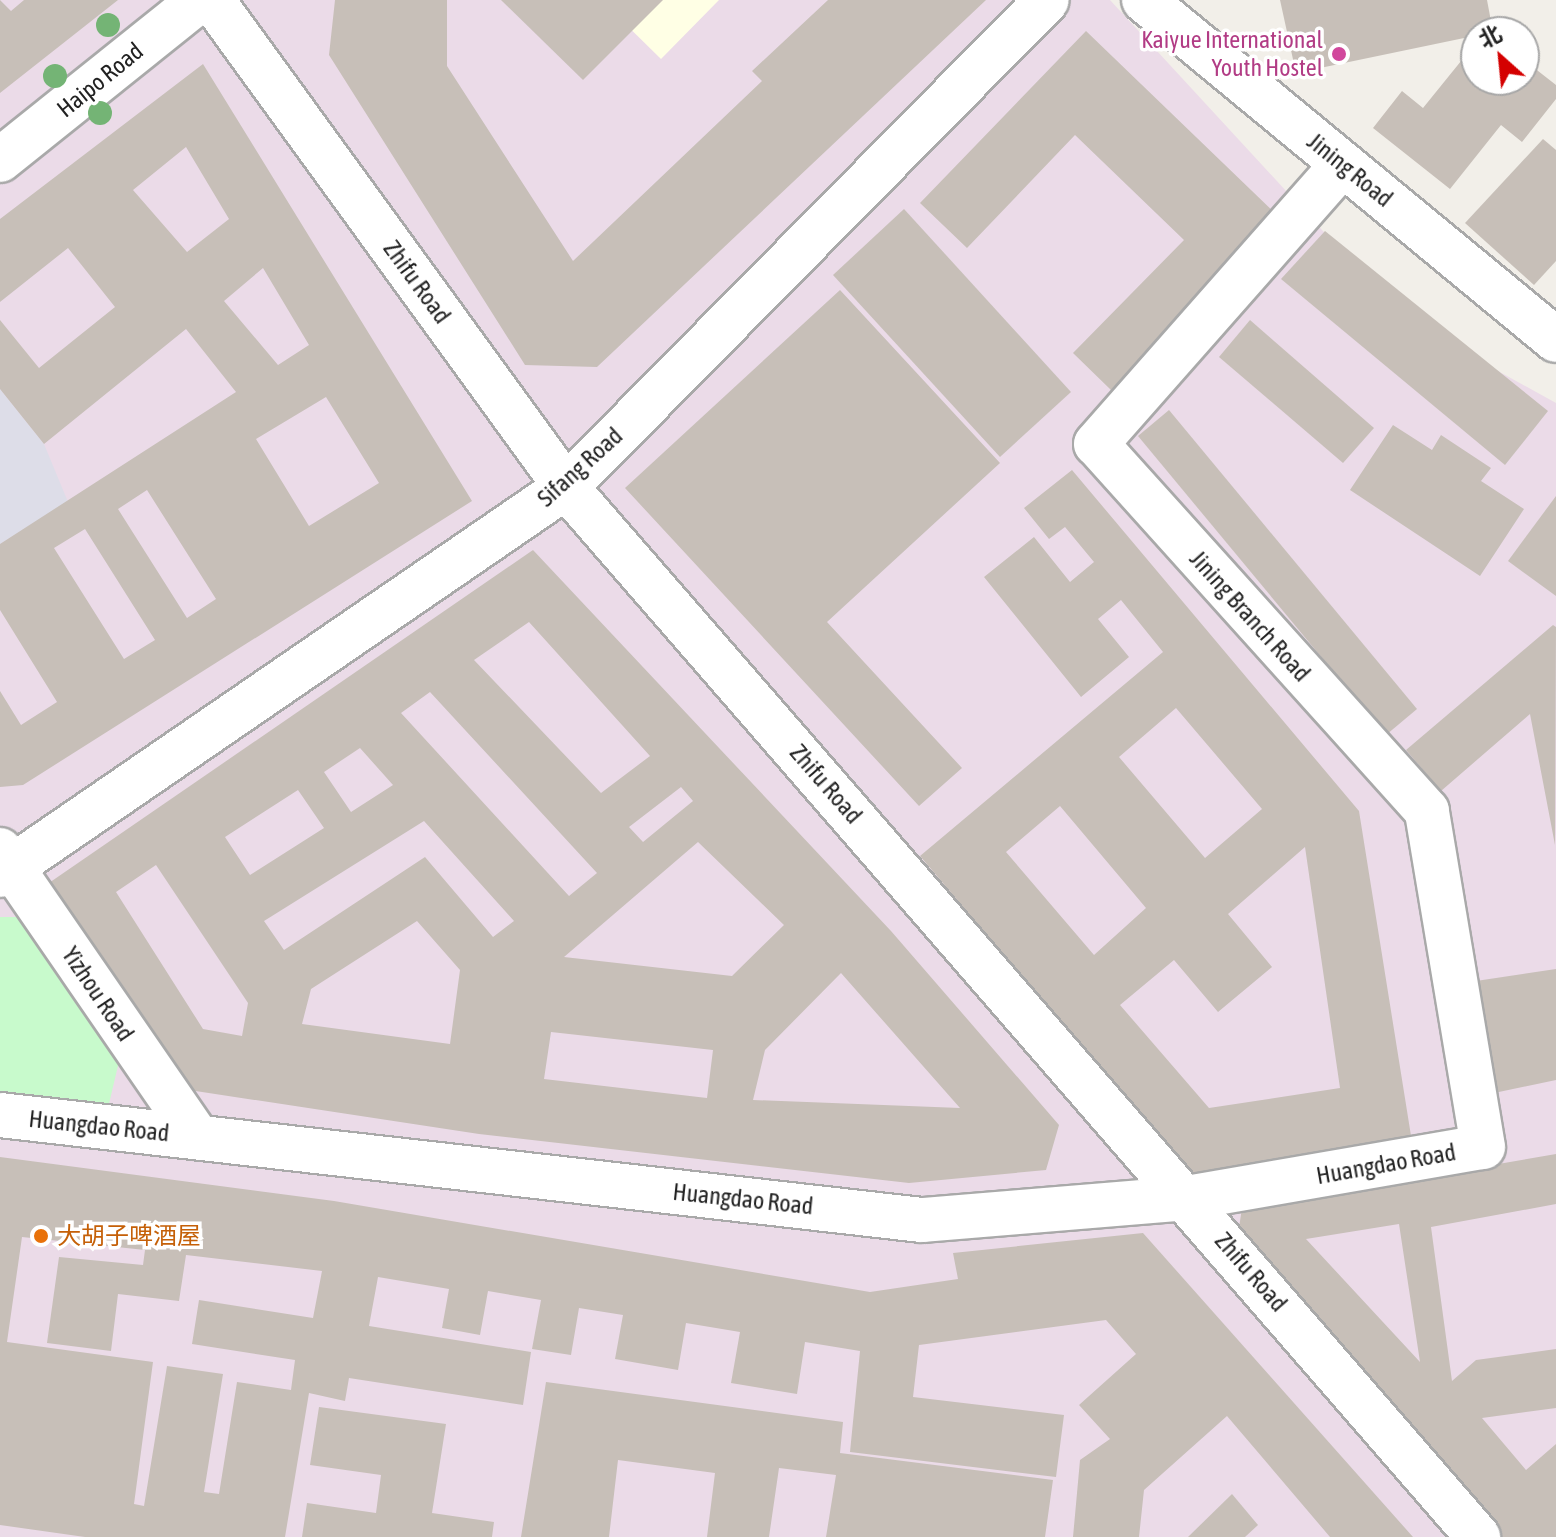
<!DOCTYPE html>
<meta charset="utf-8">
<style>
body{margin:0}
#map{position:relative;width:1556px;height:1537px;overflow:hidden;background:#f2efe9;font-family:"Asap Condensed","Noto Sans SC",sans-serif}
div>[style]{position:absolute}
.industrial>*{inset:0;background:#ebdbe8}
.education>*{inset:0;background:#ffffe5}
.park>*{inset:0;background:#c8facc}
.plaza>*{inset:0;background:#dddde8}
.building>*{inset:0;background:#c7bfb8}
.roads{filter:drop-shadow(2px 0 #a9a9a9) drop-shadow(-2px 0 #a9a9a9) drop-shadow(0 2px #a9a9a9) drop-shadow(0 -2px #a9a9a9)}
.minor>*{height:44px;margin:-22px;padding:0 22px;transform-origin:22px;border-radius:22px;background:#fff}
.trees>*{width:24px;height:24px;margin:-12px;border-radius:50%;background:#74b475}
.dots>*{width:22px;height:22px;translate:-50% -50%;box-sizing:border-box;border:4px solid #fff;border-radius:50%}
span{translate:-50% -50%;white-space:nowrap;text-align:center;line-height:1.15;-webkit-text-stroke:7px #fff;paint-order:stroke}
.hotel-label{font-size:24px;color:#b23c85}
.right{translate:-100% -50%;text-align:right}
.street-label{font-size:24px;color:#222}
.food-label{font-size:24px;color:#c56008}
.left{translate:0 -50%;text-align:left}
.north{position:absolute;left:1460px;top:16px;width:80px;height:80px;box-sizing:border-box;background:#fff;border:2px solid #a7a7a7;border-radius:50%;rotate:333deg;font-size:22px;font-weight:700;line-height:32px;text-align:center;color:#222}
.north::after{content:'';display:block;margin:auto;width:28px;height:36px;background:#d40000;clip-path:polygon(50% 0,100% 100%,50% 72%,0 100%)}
</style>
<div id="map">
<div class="industrial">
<div style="clip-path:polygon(0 0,1110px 0,1404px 319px,1556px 403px,1556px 1537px,0 1537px)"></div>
</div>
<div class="education">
<div style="clip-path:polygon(601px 0,719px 0,661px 59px)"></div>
</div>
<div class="park">
<div style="clip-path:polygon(0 917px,35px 917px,121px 1053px,108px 1108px,0 1096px)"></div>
</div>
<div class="plaza">
<div style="clip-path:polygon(0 389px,44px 444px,68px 502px,0 544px)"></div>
</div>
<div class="building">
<div style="clip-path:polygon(0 0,11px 11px,24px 0,118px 0,0 93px)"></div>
<div style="clip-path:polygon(335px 0,447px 0,447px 66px,573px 261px,762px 81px,752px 71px,828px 0,986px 0,597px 367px,525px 365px,329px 55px)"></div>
<div style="clip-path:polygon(501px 0,663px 0,583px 80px)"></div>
<div style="clip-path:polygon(1280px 0,1487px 0,1493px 32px,1296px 73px)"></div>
<div style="clip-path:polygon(1086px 31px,1279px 217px,1111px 390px,1073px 353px,1184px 240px,1075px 135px,967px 248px,920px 203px)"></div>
<div style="clip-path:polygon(1474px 45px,1476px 80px,1524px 80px,1524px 60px,1556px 85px,1556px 99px,1522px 142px,1501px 125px,1450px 189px,1373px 128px,1402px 91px,1423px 108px)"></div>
<div style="clip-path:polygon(evenodd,203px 64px,472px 501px,23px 785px,0 787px,0 691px,21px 725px,57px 702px,0 610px,0 544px,236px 392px,186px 329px,44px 444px,0 389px,0 320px,39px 368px,115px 307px,68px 248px,0 302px,0 219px,203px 64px,186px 147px,229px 219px,187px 252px,133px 190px,186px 147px,203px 64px,263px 268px,309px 345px,278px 365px,224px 301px,263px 268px,203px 64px,326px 397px,379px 483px,309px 526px,256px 439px,326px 397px,203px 64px,147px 490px,216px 599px,187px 618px,118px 509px,147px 490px,203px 64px,85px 529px,155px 640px,124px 659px,54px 548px,85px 529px)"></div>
<div style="clip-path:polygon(1543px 139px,1556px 150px,1556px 261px,1534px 285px,1465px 223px)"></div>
<div style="clip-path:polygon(904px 209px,1071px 392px,1000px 457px,833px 275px)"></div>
<div style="clip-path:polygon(1325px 231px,1548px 411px,1505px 465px,1281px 279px)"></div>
<div style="clip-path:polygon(840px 290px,1000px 463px,827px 622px,962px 768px,919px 806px,625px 488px)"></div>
<div style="clip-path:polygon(1250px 320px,1374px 428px,1343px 463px,1219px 357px)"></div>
<div style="clip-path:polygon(1169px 410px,1417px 709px,1386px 735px,1138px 436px)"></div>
<div style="clip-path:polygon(1393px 425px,1432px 450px,1441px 435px,1491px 468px,1481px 481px,1524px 509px,1480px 576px,1350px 490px)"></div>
<div style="clip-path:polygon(evenodd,1072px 470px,1359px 811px,1412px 1142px,1190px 1175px,920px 856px,1163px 652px,1121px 600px,1098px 619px,1129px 657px,1081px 697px,984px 577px,1034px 537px,1070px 582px,1094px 562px,1065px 527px,1049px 539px,1024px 508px,1072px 470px,1176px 708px,1262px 809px,1205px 858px,1119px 757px,1176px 708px,1072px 470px,1060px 806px,1146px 908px,1094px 955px,1006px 852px,1060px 806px,1072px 470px,1305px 847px,1340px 1088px,1209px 1108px,1120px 1005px,1174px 960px,1218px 1012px,1272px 967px,1228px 914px,1305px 847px)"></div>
<div style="clip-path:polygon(1556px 496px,1556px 596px,1508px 561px)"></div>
<div style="clip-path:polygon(evenodd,533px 550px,891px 931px,1059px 1125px,1046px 1170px,909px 1183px,479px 1134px,176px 1088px,46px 885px,533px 550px,529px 622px,650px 756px,601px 793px,474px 660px,529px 622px,533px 550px,430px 692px,597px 873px,569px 896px,401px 713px,430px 692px,533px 550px,360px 748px,393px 785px,351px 812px,324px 772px,360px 748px,533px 550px,681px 787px,693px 801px,643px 842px,629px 827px,681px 787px,533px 550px,298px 790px,324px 828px,250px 875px,225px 837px,298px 790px,533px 550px,424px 821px,514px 921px,493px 937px,425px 857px,284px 950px,264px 921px,424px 821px,533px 550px,698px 842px,784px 925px,732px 976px,564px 957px,698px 842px,533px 550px,156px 865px,248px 1003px,242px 1036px,203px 1029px,116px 892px,156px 865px,533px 550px,417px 921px,460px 970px,450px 1044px,302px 1024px,311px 989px,417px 921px,533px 550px,841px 973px,960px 1108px,753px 1100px,765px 1050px,841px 973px,533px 550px,551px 1032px,713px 1050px,707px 1098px,544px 1079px,551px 1032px)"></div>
<div style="clip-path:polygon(1553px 625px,1556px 627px,1555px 845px,1530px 714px,1441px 791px,1406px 750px)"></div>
<div style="clip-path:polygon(1556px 969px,1556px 1080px,1494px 1093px,1476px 981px)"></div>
<div style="clip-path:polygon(evenodd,1556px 1154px,1556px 1204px,1431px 1227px,1452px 1381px,1476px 1360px,1556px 1349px,1556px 1408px,1482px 1418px,1526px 1470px,1556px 1444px,1556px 1537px,1501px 1537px,1238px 1234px,1242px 1208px,1556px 1154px,1399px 1224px,1420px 1362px,1306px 1239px,1399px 1224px)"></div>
<div style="clip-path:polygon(evenodd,0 1157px,334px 1201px,870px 1292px,958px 1279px,953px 1253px,1143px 1233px,1413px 1537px,1330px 1537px,1227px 1416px,1144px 1490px,1139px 1537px,1073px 1537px,1080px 1460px,1110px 1439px,1079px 1405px,1136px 1354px,1106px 1320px,919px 1345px,913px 1397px,1064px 1415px,1056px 1477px,850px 1452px,860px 1351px,805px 1342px,797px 1394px,731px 1383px,740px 1332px,686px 1323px,678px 1370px,615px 1359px,623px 1315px,579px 1308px,571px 1355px,532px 1349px,541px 1300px,488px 1291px,480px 1335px,442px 1328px,449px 1289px,378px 1277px,369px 1326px,531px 1352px,523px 1405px,349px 1378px,345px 1401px,309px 1393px,285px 1537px,85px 1537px,0 1525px,0 1157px,22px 1237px,145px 1250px,143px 1265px,59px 1257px,47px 1343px,111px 1351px,118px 1294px,179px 1301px,186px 1255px,322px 1271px,313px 1318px,199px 1300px,192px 1344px,295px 1360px,291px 1390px,237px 1382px,219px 1494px,204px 1492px,223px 1374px,167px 1366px,144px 1506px,134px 1504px,153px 1362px,7px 1342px,22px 1237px)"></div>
<div style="clip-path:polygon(546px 1382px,843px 1422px,840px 1453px,1053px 1480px,1045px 1537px,826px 1537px,836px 1475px,779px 1468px,769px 1537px,707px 1537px,715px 1473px,618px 1460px,609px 1537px,521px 1537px)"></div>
<div style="clip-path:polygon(319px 1407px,446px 1424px,432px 1513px,494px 1522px,492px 1537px,302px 1537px,307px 1503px,376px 1513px,381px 1475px,310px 1465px)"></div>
<div style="clip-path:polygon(1232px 1494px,1258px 1525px,1245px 1537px,1188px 1537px)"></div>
</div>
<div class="roads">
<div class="minor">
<div style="left:212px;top:0;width:602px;rotate:53.99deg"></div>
<div style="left:566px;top:487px;width:1391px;rotate:49.02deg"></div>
<div style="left:1144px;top:0;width:534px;rotate:39.53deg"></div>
<div style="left:0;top:160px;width:256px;rotate:-38.7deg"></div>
<div style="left:0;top:850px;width:348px;rotate:55.5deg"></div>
<div style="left:0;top:875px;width:686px;rotate:-34.43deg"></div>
<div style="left:566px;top:487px;width:684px;rotate:-45.36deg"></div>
<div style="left:0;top:1115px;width:928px;rotate:6.5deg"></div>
<div style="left:922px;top:1220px;width:266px;rotate:-4.7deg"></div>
<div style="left:1187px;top:1198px;width:300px;rotate:-9.8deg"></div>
<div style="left:1483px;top:1147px;width:341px;rotate:-99.5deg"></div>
<div style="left:1427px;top:811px;width:494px;rotate:-132deg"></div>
<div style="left:1096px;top:444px;width:373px;rotate:-48.6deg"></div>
</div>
</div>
<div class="trees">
<div style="left:108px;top:25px"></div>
<div style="left:55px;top:76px"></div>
<div style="left:100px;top:113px"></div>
</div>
<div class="dots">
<div style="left:1339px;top:54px;background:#d1479c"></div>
<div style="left:41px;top:1236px;background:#e8710a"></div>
</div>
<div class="hotel-label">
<span class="right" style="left:1323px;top:54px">Kaiyue International<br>Youth Hostel</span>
</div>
<div class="street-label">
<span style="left:100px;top:80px;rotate:-39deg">Haipo Road</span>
<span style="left:1350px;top:170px;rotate:39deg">Jining Road</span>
<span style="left:417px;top:282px;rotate:54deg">Zhifu Road</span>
<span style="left:580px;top:467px;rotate:-42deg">Sifang Road</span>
<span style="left:1250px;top:616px;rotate:48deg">Jining Branch Road</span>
<span style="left:826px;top:784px;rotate:49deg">Zhifu Road</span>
<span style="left:98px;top:994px;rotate:56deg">Yizhou Road</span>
<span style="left:99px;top:1126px;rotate:6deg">Huangdao Road</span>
<span style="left:1386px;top:1164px;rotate:-10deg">Huangdao Road</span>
<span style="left:743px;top:1199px;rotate:6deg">Huangdao Road</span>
<span style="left:1251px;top:1272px;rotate:49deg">Zhifu Road</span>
</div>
<div class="food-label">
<span class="left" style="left:57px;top:1236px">大胡子啤酒屋</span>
</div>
<div class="north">北</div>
</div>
